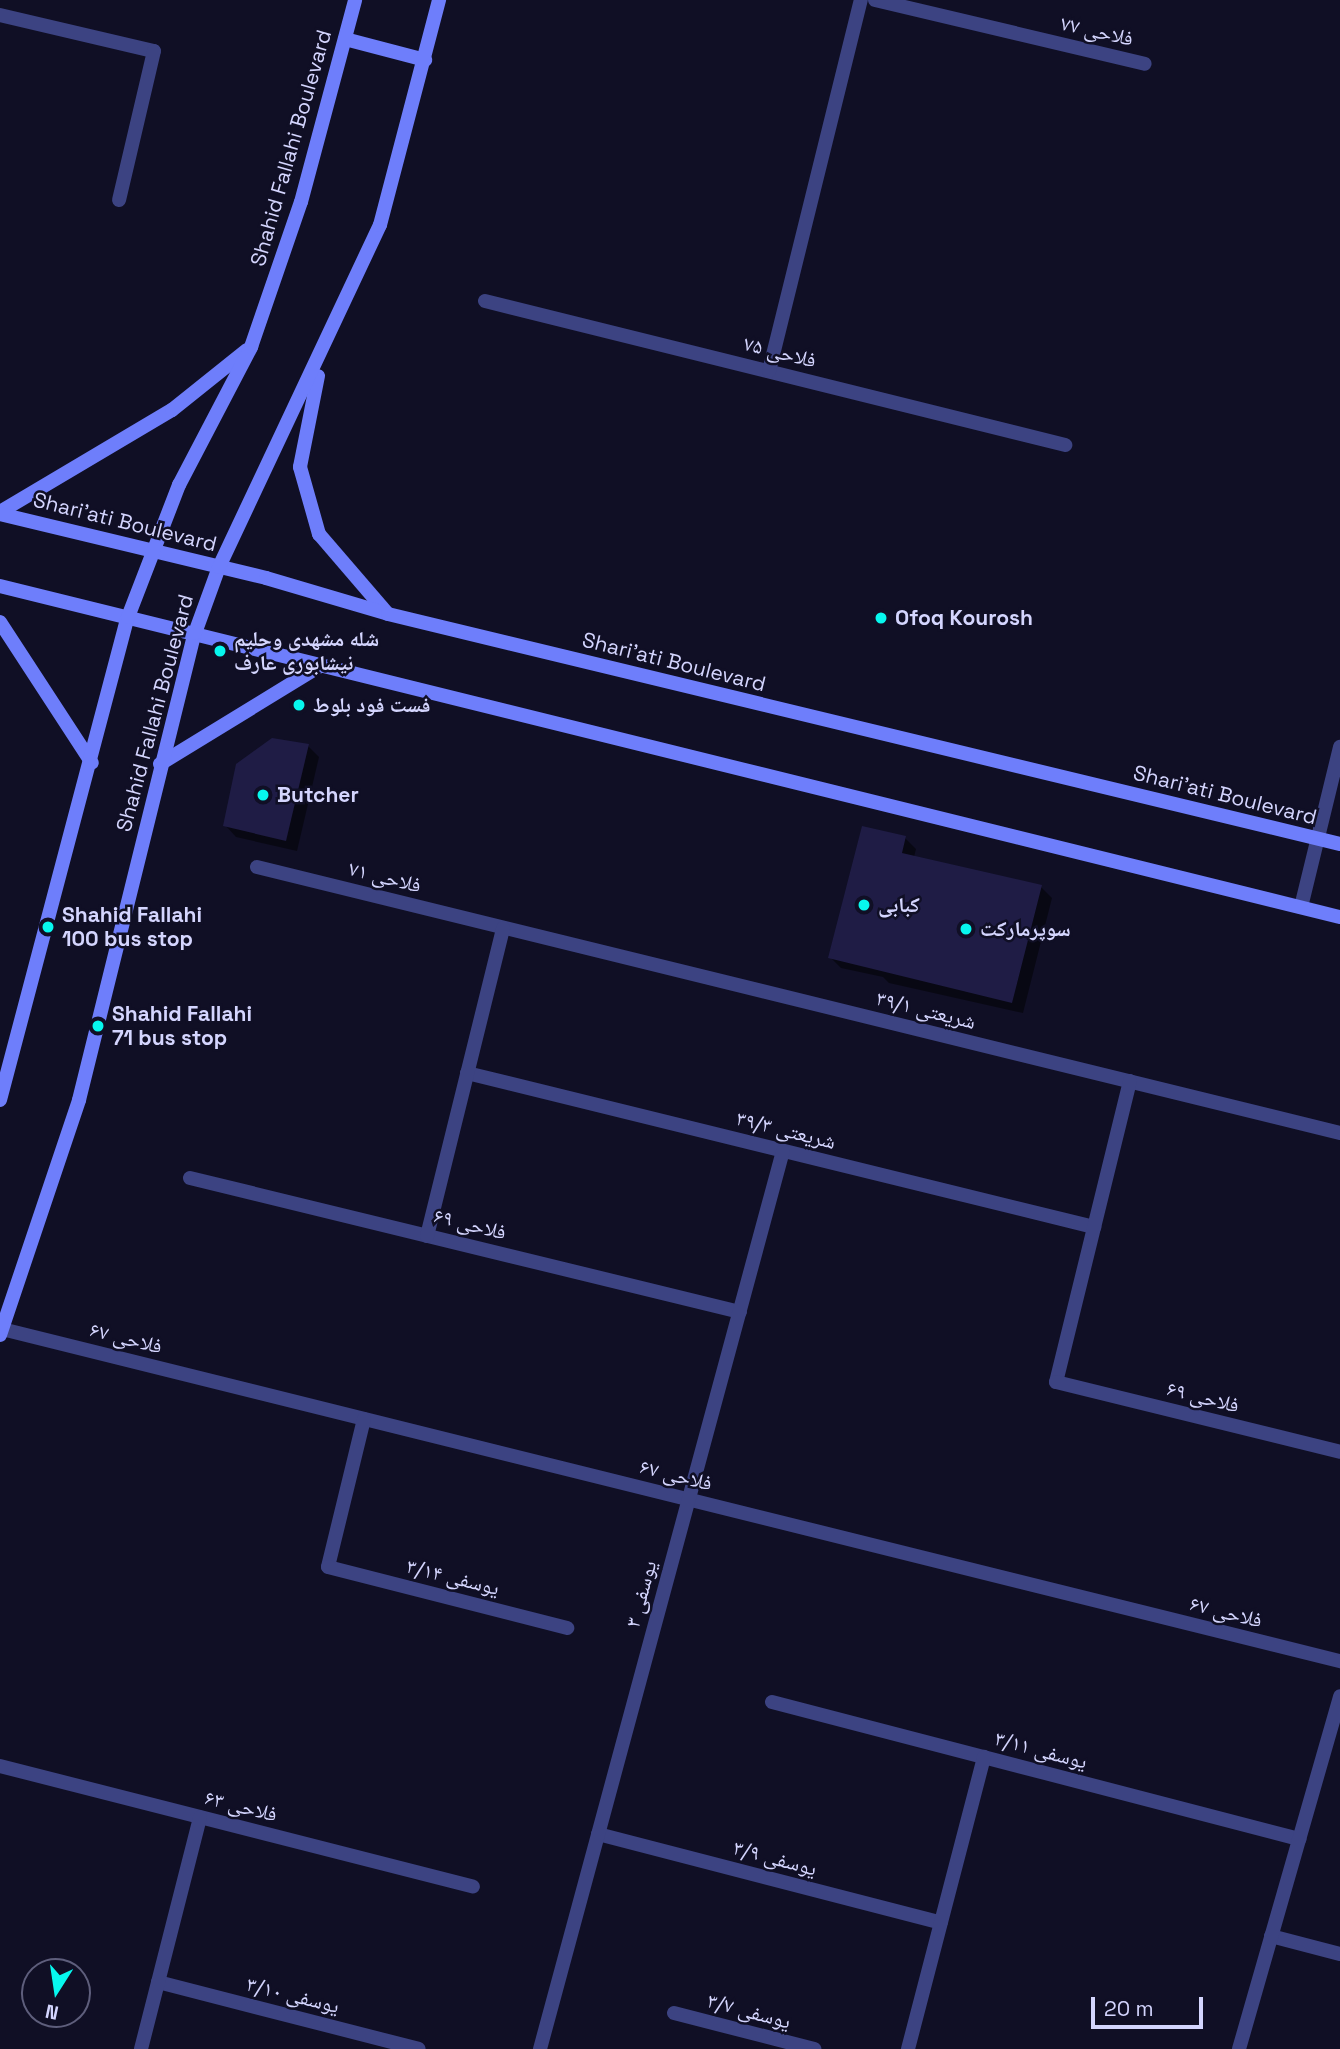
<!DOCTYPE html>
<meta charset="utf-8">
<style>
body{margin:0}
#map{position:relative;width:1340px;height:2049px;overflow:hidden;background:#100f25;font-family:"Space Grotesk","Noto Naskh Arabic",sans-serif}
div>[style]{position:absolute}
.shadow>*{inset:0;background:#0007}
.building>*{inset:0;background:#1f1c45}
.lane>*{height:14px;margin:-7px;padding:0 7px;transform-origin:7px;border-radius:7px;background:#3c4382}
.street>*{height:14px;margin:-7px;padding:0 7px;transform-origin:7px;border-radius:7px;background:#3c4382}
.secondary>*{height:14px;margin:-7px;padding:0 7px;transform-origin:7px;border-radius:7px;background:#6e7efb}
.dots>*{width:19px;height:19px;translate:-50% -50%;box-sizing:border-box;border:4px solid #100f25;border-radius:50%}
span{translate:-50% -50%;white-space:nowrap;text-align:center;line-height:1.15;-webkit-text-stroke:5px #100f25;paint-order:stroke}
.street-label{font-size:21px;color:#d4d5fe}
.poi-label{font-size:21px;color:#d4d5fe;font-weight:700}
.left{translate:0 -50%;text-align:left}
.north{position:absolute;left:21px;top:1958px;width:70px;height:70px;box-sizing:border-box;background:#100f25;border:2px solid #5e5e7c;border-radius:50%;rotate:192deg;font-size:19px;font-weight:700;line-height:28px;text-align:center;color:#d4d5fe}
.north::after{content:'';display:block;margin:auto;width:24px;height:32px;background:#07f7ee;clip-path:polygon(50% 0,100% 100%,50% 72%,0 100%)}
.scale{position:absolute;left:1091px;top:1997px;width:112px;height:32px;box-sizing:border-box;border:4px solid #d4d5fe;border-top:0;padding-left:9px;font-size:21px;line-height:24px;white-space:nowrap;color:#d4d5fe;-webkit-text-stroke:5px #100f25;paint-order:stroke}
</style>
<div id="map">
<div class="shadow">
<div style="clip-path:polygon(308px 746px,319px 757px,297px 851px,236px 837px,225px 825px)"></div>
<div style="clip-path:polygon(905px 838px,916px 849px,914px 857px,1041px 887px,1052px 898px,1023px 1013px,889px 983px,883px 977px,841px 968px,830px 957px)"></div>
</div>
<div class="building">
<div style="clip-path:polygon(272px 738px,309px 744px,286px 841px,223px 826px,236px 764px)"></div>
<div style="clip-path:polygon(862px 826px,906px 836px,902px 853px,1042px 885px,1012px 1003px,828px 958px)"></div>
</div>
<div class="lane">
<div style="left:0;top:15px;width:158px;rotate:13.2deg"></div>
<div style="left:154px;top:51px;width:153px;rotate:103.2deg"></div>
<div style="left:1271px;top:1936px;width:71px;rotate:14.6deg"></div>
</div>
<div class="street">
<div style="left:875px;top:0;width:277px;rotate:13.3deg"></div>
<div style="left:485px;top:301px;width:598px;rotate:13.94deg"></div>
<div style="left:769px;top:371px;width:382px;rotate:-76.1deg"></div>
<div style="left:257px;top:867px;width:1115px;rotate:13.8deg"></div>
<div style="left:1301px;top:907px;width:165px;rotate:-76.3deg"></div>
<div style="left:467px;top:1073px;width:646px;rotate:13.8deg"></div>
<div style="left:1130px;top:1081px;width:310px;rotate:103.8deg"></div>
<div style="left:1056px;top:1382px;width:292px;rotate:13.8deg"></div>
<div style="left:190px;top:1178px;width:566px;rotate:13.69deg"></div>
<div style="left:427px;top:1236px;width:317px;rotate:-76.1deg"></div>
<div style="left:2px;top:1329px;width:1379px;rotate:13.94deg"></div>
<div style="left:364px;top:1419px;width:152px;rotate:103.7deg"></div>
<div style="left:328px;top:1567px;width:247px;rotate:14.3deg"></div>
<div style="left:772px;top:1702px;width:545px;rotate:14.57deg"></div>
<div style="left:0;top:1766px;width:488px;rotate:14.3deg"></div>
<div style="left:598px;top:1834px;width:354px;rotate:14.5deg"></div>
<div style="left:158px;top:1982px;width:269px;rotate:14.4deg"></div>
<div style="left:674px;top:2013px;width:145px;rotate:14.4deg"></div>
<div style="left:141px;top:2049px;width:239px;rotate:-75.7deg"></div>
<div style="left:540px;top:2049px;width:930px;rotate:-74.86deg"></div>
<div style="left:908px;top:2049px;width:302px;rotate:-75.4deg"></div>
<div style="left:1239px;top:2049px;width:367px;rotate:-74deg"></div>
</div>
<div class="secondary">
<div style="left:345px;top:39px;width:83px;rotate:14.7deg"></div>
<div style="left:318px;top:376px;width:93px;rotate:101.2deg"></div>
<div style="left:300px;top:467px;width:70px;rotate:74.2deg"></div>
<div style="left:319px;top:534px;width:104px;rotate:49.3deg"></div>
<div style="left:0;top:512px;width:200px;rotate:-30.7deg"></div>
<div style="left:172px;top:410px;width:96px;rotate:-38.7deg"></div>
<div style="left:0;top:514px;width:274px;rotate:13.5deg"></div>
<div style="left:266px;top:578px;width:127px;rotate:16.4deg"></div>
<div style="left:388px;top:614px;width:979px;rotate:13.58deg"></div>
<div style="left:0;top:586px;width:1380px;rotate:13.88deg"></div>
<div style="left:0;top:622px;width:168px;rotate:56.9deg"></div>
<div style="left:160px;top:764px;width:188px;rotate:-31.5deg"></div>
<div style="left:0;top:1100px;width:500px;rotate:-75.2deg"></div>
<div style="left:128px;top:617px;width:142px;rotate:-68.9deg"></div>
<div style="left:179px;top:485px;width:156px;rotate:-62.4deg"></div>
<div style="left:251px;top:347px;width:153px;rotate:-71deg"></div>
<div style="left:301px;top:202px;width:209px;rotate:-75deg"></div>
<div style="left:0;top:1335px;width:248px;rotate:-71.4deg"></div>
<div style="left:79px;top:1100px;width:481px;rotate:-76.1deg"></div>
<div style="left:195px;top:633px;width:70px;rotate:-70deg"></div>
<div style="left:219px;top:567px;width:378px;rotate:-64.8deg"></div>
<div style="left:380px;top:225px;width:233px;rotate:-75.3deg"></div>
</div>
<div class="dots">
<div style="left:881px;top:618px;background:#07f7ee"></div>
<div style="left:220px;top:651px;background:#07f7ee"></div>
<div style="left:299px;top:705px;background:#07f7ee"></div>
<div style="left:263px;top:795px;background:#07f7ee"></div>
<div style="left:864px;top:905px;background:#07f7ee"></div>
<div style="left:48px;top:927px;background:#07f7ee"></div>
<div style="left:966px;top:929px;background:#07f7ee"></div>
<div style="left:98px;top:1026px;background:#07f7ee"></div>
</div>
<div class="street-label">
<span style="left:1097px;top:31px;rotate:13deg">فلاحی ۷۷</span>
<span style="left:291px;top:148px;rotate:-74deg">Shahid Fallahi Boulevard</span>
<span style="left:780px;top:352px;rotate:14deg">فلاحی ۷۵</span>
<span style="left:125px;top:522px;rotate:14deg">Shari'ati Boulevard</span>
<span style="left:674px;top:662px;rotate:14deg">Shari'ati Boulevard</span>
<span style="left:155px;top:713px;rotate:-75deg">Shahid Fallahi Boulevard</span>
<span style="left:1225px;top:795px;rotate:14deg">Shari'ati Boulevard</span>
<span style="left:385px;top:877px;rotate:14deg">فلاحی ۷۱</span>
<span style="left:926px;top:1010px;rotate:14deg">شریعتی ۳۹/۱</span>
<span style="left:786px;top:1130px;rotate:14deg">شریعتی ۳۹/۳</span>
<span style="left:470px;top:1224px;rotate:14deg">فلاحی ۶۹</span>
<span style="left:126px;top:1338px;rotate:14deg">فلاحی ۶۷</span>
<span style="left:1203px;top:1397px;rotate:14deg">فلاحی ۶۹</span>
<span style="left:676px;top:1475px;rotate:14deg">فلاحی ۶۷</span>
<span style="left:453px;top:1577px;rotate:14deg">یوسفی ۳/۱۴</span>
<span style="left:641px;top:1594px;rotate:-75deg">یوسفی ۳</span>
<span style="left:1226px;top:1612px;rotate:14deg">فلاحی ۶۷</span>
<span style="left:1041px;top:1750px;rotate:15deg">یوسفی ۳/۱۱</span>
<span style="left:241px;top:1806px;rotate:14deg">فلاحی ۶۳</span>
<span style="left:775px;top:1858px;rotate:15deg">یوسفی ۳/۹</span>
<span style="left:293px;top:1995px;rotate:14deg">یوسفی ۳/۱۰</span>
<span style="left:749px;top:2011px;rotate:15deg">یوسفی ۳/۷</span>
</div>
<div class="poi-label">
<span class="left" style="left:895px;top:618px">Ofoq Kourosh</span>
<span class="left" style="left:234px;top:651px">شله مشهدی وحلیم<br>نیشابوری عارف</span>
<span class="left" style="left:313px;top:705px">فست فود بلوط</span>
<span class="left" style="left:277px;top:795px">Butcher</span>
<span class="left" style="left:878px;top:905px">کبابی</span>
<span class="left" style="left:62px;top:927px">Shahid Fallahi<br>100 bus stop</span>
<span class="left" style="left:980px;top:929px">سوپرمارکت</span>
<span class="left" style="left:112px;top:1026px">Shahid Fallahi<br>71 bus stop</span>
</div>
<div class="north">N</div>
<div class="scale">20 m</div>
</div>
